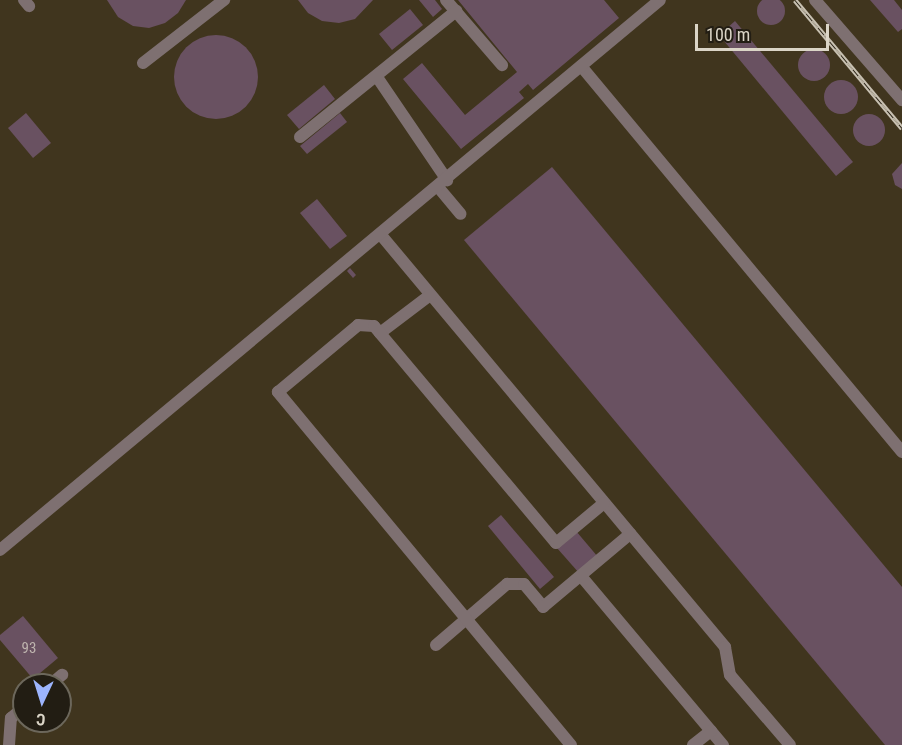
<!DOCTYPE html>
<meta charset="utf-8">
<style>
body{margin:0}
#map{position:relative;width:902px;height:745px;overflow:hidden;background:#40351e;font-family:"Roboto Condensed",sans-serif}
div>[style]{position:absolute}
.building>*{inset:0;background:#695161}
.round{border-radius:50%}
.minor>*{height:12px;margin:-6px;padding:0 6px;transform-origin:6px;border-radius:6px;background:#7e7071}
.rail>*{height:5px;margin-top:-2.5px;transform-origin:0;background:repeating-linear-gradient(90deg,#221d13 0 9px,#c8c1b2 0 18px);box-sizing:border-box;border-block:2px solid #c8c1b2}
span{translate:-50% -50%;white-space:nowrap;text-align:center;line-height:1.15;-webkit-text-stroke:6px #221d13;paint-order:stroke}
.number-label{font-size:15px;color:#beb4ae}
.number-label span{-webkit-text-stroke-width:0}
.north{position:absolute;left:12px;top:673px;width:60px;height:60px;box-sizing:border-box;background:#221d13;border:2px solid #6c675b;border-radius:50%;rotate:184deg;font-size:16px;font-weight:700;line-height:24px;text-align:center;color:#dbd5c7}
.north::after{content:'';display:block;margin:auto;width:21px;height:27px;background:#9cb4fd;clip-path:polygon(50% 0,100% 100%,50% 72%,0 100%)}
.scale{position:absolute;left:695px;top:24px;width:134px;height:27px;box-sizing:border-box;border:3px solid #dbd5c7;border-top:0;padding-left:8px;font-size:18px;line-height:21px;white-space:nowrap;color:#dbd5c7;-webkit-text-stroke:4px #221d13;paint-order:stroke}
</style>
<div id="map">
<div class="building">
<div class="round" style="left:757px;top:-3px;width:28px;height:28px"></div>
<div style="clip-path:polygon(107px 0,186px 0,178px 13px,165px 23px,149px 28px,133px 26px,118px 17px)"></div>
<div style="clip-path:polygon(298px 0,373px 0,355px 19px,339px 23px,322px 21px,308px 13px)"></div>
<div style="clip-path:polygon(419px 0,435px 0,442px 9px,433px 17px)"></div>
<div style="clip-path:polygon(458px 0,604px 0,619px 18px,533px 90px,528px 84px,519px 92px,524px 98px,461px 149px,403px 79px,422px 63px,465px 115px,517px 72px)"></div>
<div style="clip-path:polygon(870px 0,894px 0,902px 10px,902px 29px,898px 32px)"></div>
<div style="clip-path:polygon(410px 9px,423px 25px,392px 50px,379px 34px)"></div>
<div style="clip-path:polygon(735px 21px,853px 162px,836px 176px,719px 35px)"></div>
<div class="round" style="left:174px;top:35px;width:84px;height:84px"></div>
<div class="round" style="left:798px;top:49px;width:32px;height:32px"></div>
<div class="round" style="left:824px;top:80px;width:34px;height:34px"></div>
<div style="clip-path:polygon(324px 85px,335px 99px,299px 129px,287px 115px)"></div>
<div style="clip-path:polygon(26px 113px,51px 143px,33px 158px,8px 128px)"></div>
<div style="clip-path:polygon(340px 113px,347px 122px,307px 154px,300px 146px)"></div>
<div class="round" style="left:853px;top:114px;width:32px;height:32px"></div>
<div style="clip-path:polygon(902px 163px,902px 189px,895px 185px,892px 174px)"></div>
<div style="clip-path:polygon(552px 167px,902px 587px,902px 745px,885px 745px,464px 240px)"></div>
<div style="clip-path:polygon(317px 199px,347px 236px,330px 249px,300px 213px)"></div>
<div style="clip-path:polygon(350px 268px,356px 275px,353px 278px,347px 271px)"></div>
<div style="clip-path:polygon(501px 515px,554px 577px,540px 589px,488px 526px)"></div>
<div style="clip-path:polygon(576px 531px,598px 557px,579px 573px,557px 548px)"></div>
<div style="clip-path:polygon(23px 616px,58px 658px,33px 679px,0 640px,0 635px)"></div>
</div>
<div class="minor">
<div style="left:24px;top:0;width:8px;rotate:50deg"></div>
<div style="left:446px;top:0;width:86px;rotate:49.3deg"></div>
<div style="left:815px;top:0;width:133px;rotate:49deg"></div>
<div style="left:143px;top:63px;width:103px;rotate:-37.9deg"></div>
<div style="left:581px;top:66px;width:502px;rotate:50.25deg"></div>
<div style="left:377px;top:77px;width:125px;rotate:55.8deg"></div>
<div style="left:300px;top:137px;width:201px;rotate:-38.9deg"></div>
<div style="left:438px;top:187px;width:35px;rotate:50deg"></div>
<div style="left:381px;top:235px;width:537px;rotate:50.14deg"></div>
<div style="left:725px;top:647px;width:28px;rotate:80deg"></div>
<div style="left:730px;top:675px;width:92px;rotate:49.4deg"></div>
<div style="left:380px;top:333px;width:63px;rotate:-37.2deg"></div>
<div style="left:0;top:550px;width:859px;rotate:-39.81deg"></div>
<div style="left:581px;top:576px;width:221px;rotate:50deg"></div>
<div style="left:436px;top:645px;width:94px;rotate:-40.7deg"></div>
<div style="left:507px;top:584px;width:17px"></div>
<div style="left:524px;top:584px;width:30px;rotate:50deg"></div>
<div style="left:543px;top:607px;width:114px;rotate:-40deg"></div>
<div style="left:50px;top:685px;width:16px;rotate:-40deg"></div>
<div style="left:9px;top:745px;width:27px;rotate:-86deg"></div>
<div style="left:11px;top:718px;width:17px;rotate:-40deg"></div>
<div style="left:571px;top:745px;width:459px;rotate:-129.7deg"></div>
<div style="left:278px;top:392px;width:104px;rotate:-39.9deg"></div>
<div style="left:358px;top:325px;width:16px;rotate:4deg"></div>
<div style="left:374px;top:326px;width:283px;rotate:50deg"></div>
<div style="left:556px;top:543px;width:62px;rotate:-39.8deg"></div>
<div style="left:693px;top:745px;width:23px;rotate:-38deg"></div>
</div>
<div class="rail">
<div style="left:795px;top:0;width:167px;rotate:50.1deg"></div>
</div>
<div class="number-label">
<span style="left:29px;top:649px">93</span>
</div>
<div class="north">С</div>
<div class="scale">100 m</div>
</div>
